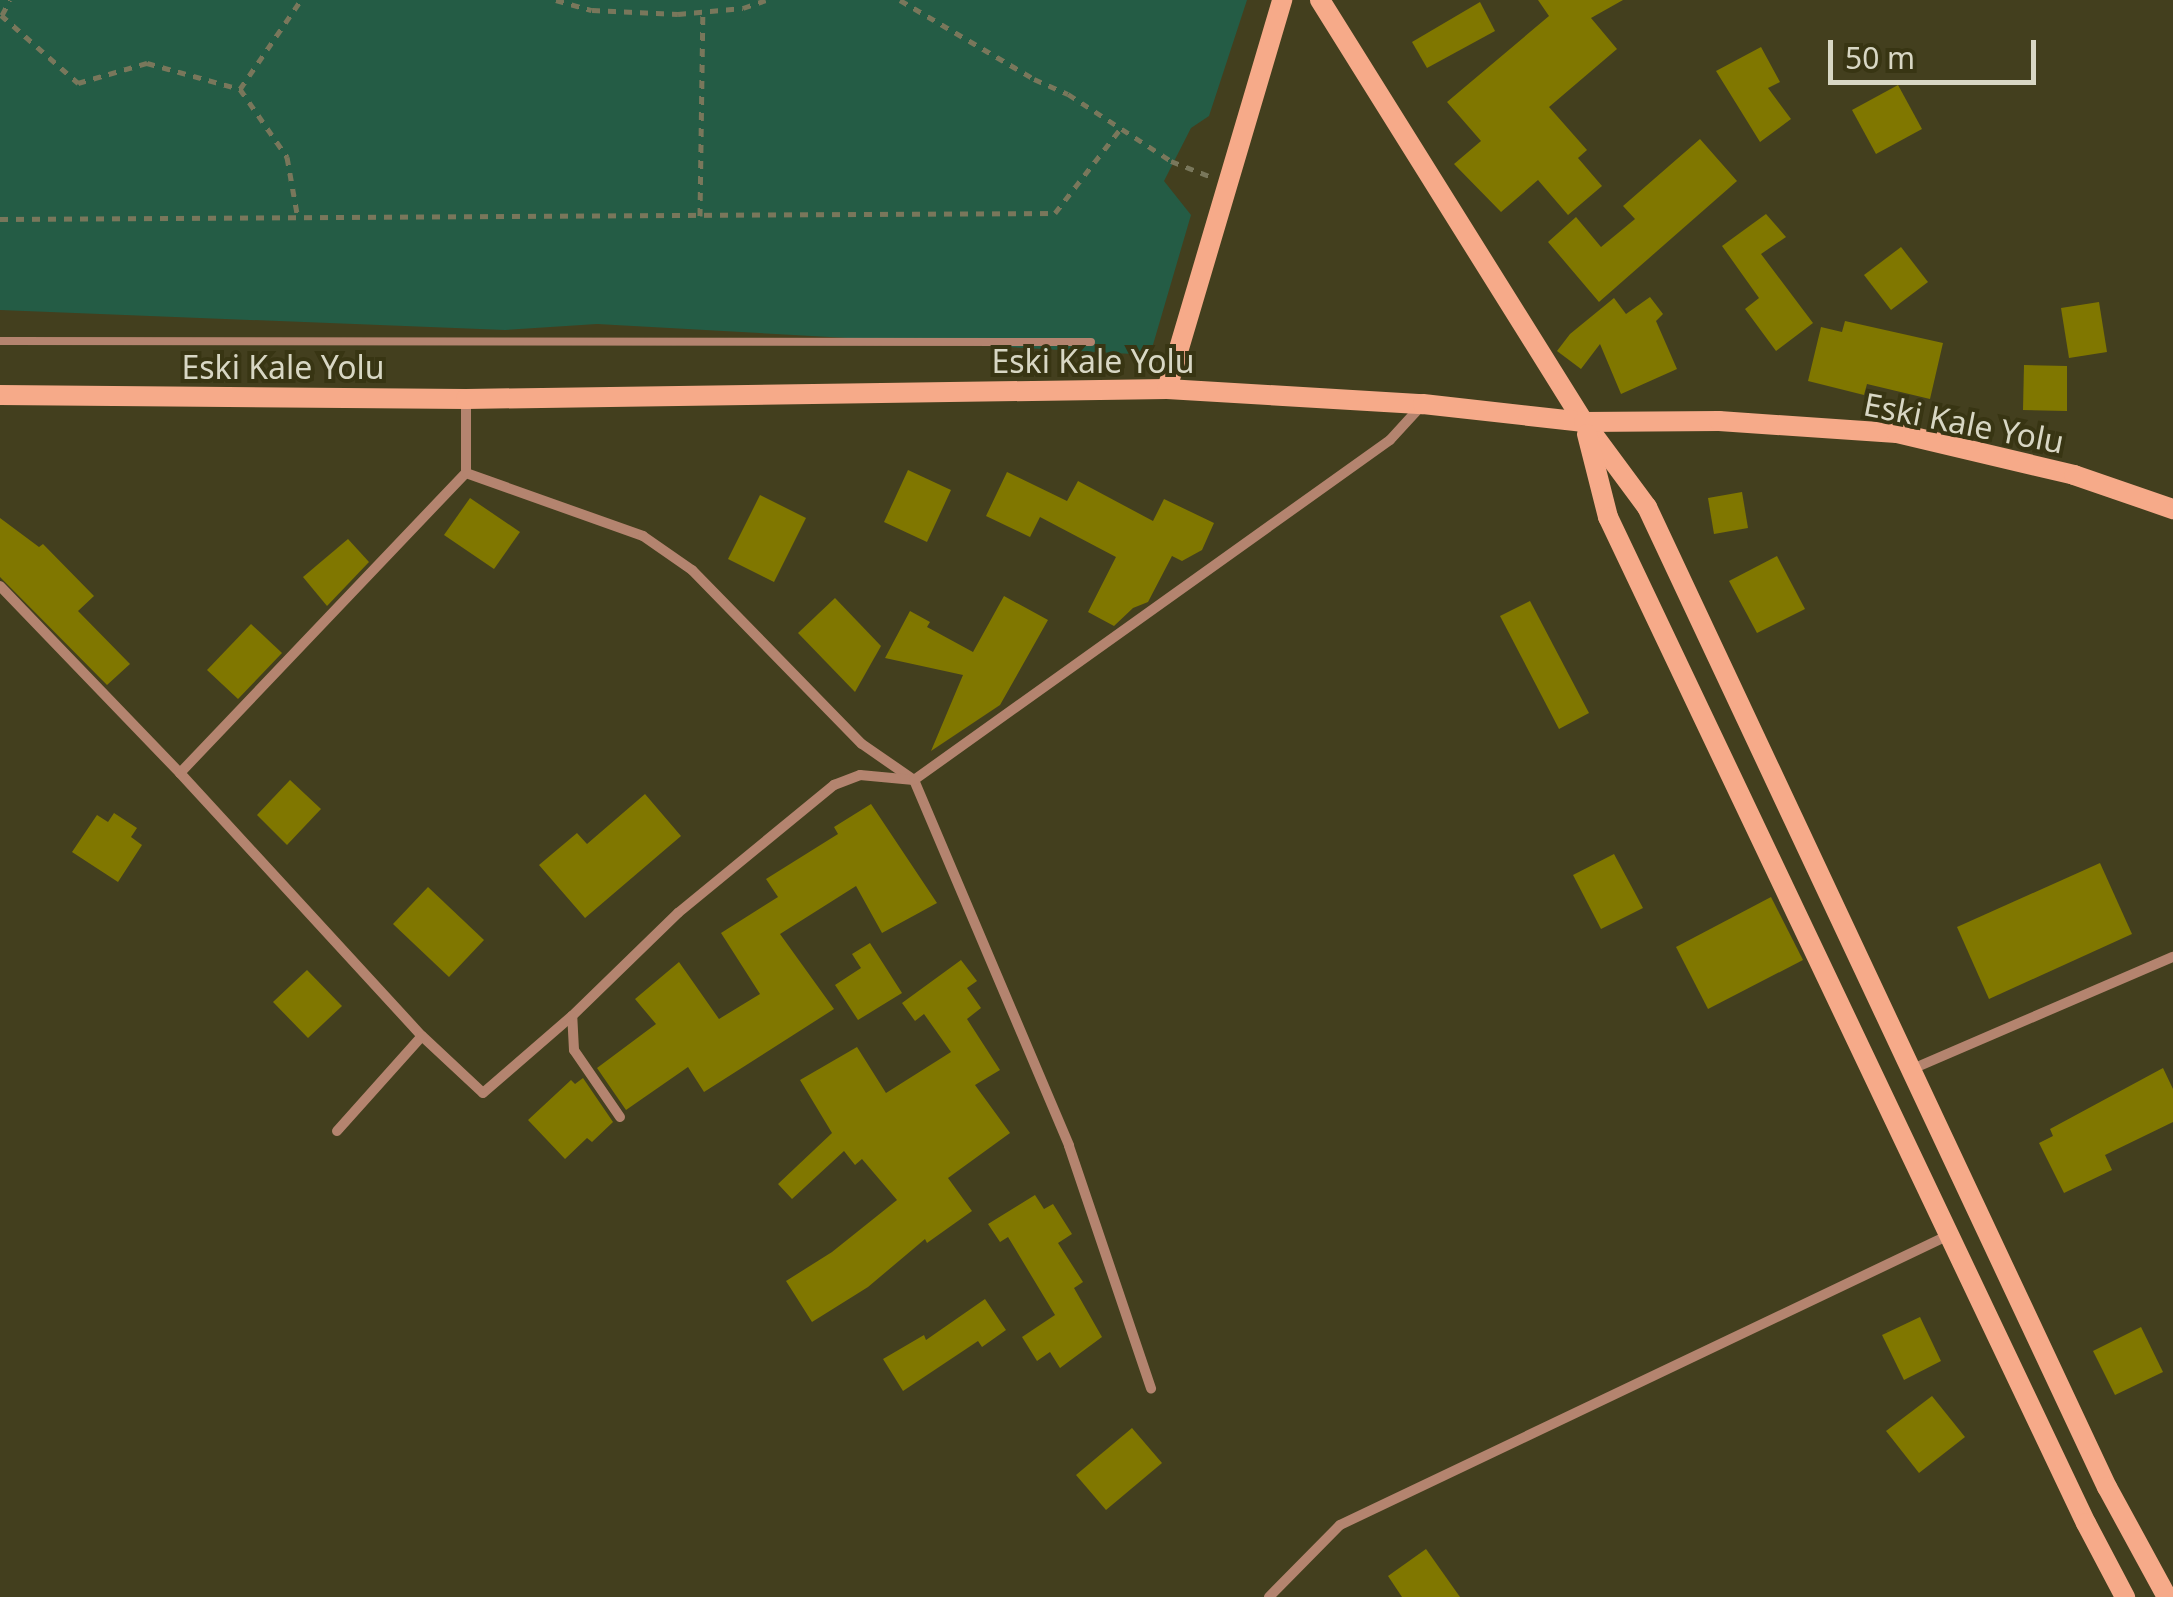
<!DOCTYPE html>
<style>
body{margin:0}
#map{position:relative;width:2173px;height:1597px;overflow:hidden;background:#433f1e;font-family:"Noto Sans",sans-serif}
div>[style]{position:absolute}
.green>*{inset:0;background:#245c45}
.building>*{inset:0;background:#807700}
.path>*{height:5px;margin-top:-2.5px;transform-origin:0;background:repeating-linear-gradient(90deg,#79775b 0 8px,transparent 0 16px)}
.lane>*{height:8px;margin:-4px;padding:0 4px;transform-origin:4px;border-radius:4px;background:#b4846f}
.street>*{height:10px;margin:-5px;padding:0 5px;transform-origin:5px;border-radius:5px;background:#b4846f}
.secondary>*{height:20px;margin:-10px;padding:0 10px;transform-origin:10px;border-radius:10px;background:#f6aa89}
span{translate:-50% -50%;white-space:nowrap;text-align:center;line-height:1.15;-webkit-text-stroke:8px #383513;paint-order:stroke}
.street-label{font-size:32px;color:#d8d7c4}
.scale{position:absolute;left:1828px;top:40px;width:208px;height:45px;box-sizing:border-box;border:5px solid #d8d7c4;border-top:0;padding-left:12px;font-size:30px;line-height:35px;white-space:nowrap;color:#d8d7c4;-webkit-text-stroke:8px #383513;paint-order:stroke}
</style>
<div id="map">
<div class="green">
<div style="clip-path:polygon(0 0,1247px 0,1209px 116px,1191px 128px,1164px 181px,1191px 215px,1150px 355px,597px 324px,505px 330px,0 310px)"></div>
</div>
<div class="building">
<div style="clip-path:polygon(1538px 0,1623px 0,1591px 18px,1617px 49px,1549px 107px,1587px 150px,1578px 158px,1602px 186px,1568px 215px,1538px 180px,1501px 212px,1454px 164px,1481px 141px,1447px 102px,1549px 16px)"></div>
<div style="clip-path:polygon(1480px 2px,1495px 31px,1427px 68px,1412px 42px)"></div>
<div style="clip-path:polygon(1761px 47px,1780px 82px,1768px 88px,1791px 119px,1760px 142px,1716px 71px)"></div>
<div style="clip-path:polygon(1898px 85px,1922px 129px,1876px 154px,1852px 110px)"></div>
<div style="clip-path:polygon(1700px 139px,1737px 181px,1599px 302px,1548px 242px,1576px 217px,1601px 247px,1635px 219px,1623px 206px)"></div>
<div style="clip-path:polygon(1766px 214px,1786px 237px,1761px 254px,1813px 323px,1776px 351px,1745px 309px,1759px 298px,1722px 246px)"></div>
<div style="clip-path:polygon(1901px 247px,1928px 282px,1891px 310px,1864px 275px)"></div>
<div style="clip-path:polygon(1650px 297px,1663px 314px,1656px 321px,1677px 369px,1621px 394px,1600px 344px,1581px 369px,1557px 351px,1570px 334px,1614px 298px,1626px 314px)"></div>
<div style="clip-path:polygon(2099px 302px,2107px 352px,2069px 358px,2061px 308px)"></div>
<div style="clip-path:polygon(1845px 321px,1943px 343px,1930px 399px,1867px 384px,1864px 395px,1808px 381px,1821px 327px,1842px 332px)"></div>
<div style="clip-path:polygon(2024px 365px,2067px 366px,2067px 411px,2023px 410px)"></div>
<div style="clip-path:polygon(908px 470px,951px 490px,927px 542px,884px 522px)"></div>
<div style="clip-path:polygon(1007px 472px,1067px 501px,1078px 481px,1153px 521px,1164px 499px,1214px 523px,1202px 550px,1182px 561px,1172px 556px,1148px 602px,1133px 608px,1114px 626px,1088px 612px,1116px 557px,1040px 517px,1030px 537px,986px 516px)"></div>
<div style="clip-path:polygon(1742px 492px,1748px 528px,1714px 534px,1708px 498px)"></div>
<div style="clip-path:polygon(760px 495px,806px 518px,774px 582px,728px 559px)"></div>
<div style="clip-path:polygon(470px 498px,520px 532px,494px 569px,444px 535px)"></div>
<div style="clip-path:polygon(0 518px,39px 547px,43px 544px,94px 596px,78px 611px,130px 664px,107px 685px,0 577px)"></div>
<div style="clip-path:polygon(348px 539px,369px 562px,327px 606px,303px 577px)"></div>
<div style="clip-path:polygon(1777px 556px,1805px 609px,1757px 633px,1729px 581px)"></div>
<div style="clip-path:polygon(1004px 596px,1048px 620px,1000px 705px,931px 751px,963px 675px,885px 658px,910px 611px,930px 622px,927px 627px,973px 652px)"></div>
<div style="clip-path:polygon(835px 598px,881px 646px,855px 692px,798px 633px)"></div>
<div style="clip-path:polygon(1530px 601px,1589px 713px,1559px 729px,1500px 616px)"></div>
<div style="clip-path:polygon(251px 624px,282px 653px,238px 699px,207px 670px)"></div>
<div style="clip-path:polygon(290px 780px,321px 809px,287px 845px,257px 815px)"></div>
<div style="clip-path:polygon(645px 794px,681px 836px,585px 918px,539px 865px,577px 833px,587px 844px)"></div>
<div style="clip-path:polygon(871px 804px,937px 903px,882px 933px,856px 886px,780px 934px,834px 1009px,704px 1092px,688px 1067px,626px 1110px,597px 1068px,656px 1024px,635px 999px,679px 962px,719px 1019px,760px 994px,721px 933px,778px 897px,766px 879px,838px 834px,834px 827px)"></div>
<div style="clip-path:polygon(114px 813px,137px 828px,131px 837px,142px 845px,118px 882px,72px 852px,97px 815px,108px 822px)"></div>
<div style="clip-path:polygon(1614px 854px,1643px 908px,1601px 929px,1573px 875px)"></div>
<div style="clip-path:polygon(2100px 863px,2132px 934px,1989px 999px,1957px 927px)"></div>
<div style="clip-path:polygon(428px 887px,484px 940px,449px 977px,393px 924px)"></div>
<div style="clip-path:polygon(1771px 897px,1803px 960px,1708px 1009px,1676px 947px)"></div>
<div style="clip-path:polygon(870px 943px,902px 993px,858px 1020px,835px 985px,861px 968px,852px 954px)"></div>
<div style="clip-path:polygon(961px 960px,977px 981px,967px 988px,981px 1008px,967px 1019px,1000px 1070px,975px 1085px,1010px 1133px,948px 1178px,972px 1211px,927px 1243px,925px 1239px,868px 1287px,812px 1322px,786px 1281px,832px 1252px,897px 1200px,862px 1159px,855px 1165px,844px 1151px,792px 1199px,778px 1184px,832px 1133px,800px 1080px,857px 1047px,886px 1093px,951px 1052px,924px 1014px,915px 1021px,902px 1003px)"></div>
<div style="clip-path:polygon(307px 970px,342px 1006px,308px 1038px,273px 1002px)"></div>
<div style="clip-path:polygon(2163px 1068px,2173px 1089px,2173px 1122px,2105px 1155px,2112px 1170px,2064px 1193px,2039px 1143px,2053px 1136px,2050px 1129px)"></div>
<div style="clip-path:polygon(583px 1078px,613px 1122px,592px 1142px,587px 1138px,565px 1159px,528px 1120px,571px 1080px,575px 1084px)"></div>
<div style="clip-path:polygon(1035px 1195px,1044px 1209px,1053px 1204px,1072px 1234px,1058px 1243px,1083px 1282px,1074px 1288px,1102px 1337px,1060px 1368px,1050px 1352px,1037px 1361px,1022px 1337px,1055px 1315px,1008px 1237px,1000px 1242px,988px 1224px)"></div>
<div style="clip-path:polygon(985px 1299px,1006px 1330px,982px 1347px,978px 1341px,903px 1391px,883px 1359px,924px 1335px,926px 1340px)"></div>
<div style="clip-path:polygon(1920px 1317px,1941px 1361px,1904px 1380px,1882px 1335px)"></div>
<div style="clip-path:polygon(2141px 1327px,2163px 1372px,2115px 1395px,2093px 1351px)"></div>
<div style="clip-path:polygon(1932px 1396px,1965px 1437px,1919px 1473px,1886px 1431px)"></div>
<div style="clip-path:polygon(1132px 1428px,1162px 1463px,1106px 1510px,1076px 1475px)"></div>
<div style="clip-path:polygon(1426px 1549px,1460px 1597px,1402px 1597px,1388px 1576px)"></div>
</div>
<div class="path">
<div style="left:556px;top:0;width:37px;rotate:16deg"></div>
<div style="left:592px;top:10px;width:86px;rotate:2.7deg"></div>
<div style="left:678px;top:14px;width:65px;rotate:-5.3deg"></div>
<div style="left:743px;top:8px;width:24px;rotate:-19deg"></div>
<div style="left:900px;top:0;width:156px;rotate:30.5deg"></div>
<div style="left:1034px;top:79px;width:37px;rotate:24deg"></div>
<div style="left:1068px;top:94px;width:123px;rotate:33deg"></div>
<div style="left:1171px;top:161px;width:41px;rotate:21.5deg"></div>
<div style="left:1px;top:15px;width:103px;rotate:41.4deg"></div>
<div style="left:78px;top:83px;width:72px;rotate:-16.2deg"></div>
<div style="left:147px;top:63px;width:97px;rotate:15.6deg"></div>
<div style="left:240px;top:89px;width:83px;rotate:55.3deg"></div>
<div style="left:287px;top:157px;width:63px;rotate:79.9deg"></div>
<div style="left:2px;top:15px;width:17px;rotate:-62deg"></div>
<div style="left:240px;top:89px;width:108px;rotate:-55.6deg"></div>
<div style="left:700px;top:216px;width:205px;rotate:-89.2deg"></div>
<div style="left:0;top:219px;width:1055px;rotate:-0.33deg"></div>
<div style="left:1055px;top:213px;width:108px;rotate:-52.2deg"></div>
</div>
<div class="lane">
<div style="left:0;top:341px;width:1091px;rotate:0.05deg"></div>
</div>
<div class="street">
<div style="left:466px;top:473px;width:188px;rotate:19.6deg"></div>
<div style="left:643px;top:536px;width:60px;rotate:34.8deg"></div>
<div style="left:692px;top:570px;width:243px;rotate:45.7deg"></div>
<div style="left:862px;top:744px;width:63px;rotate:34.7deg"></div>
<div style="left:914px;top:780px;width:397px;rotate:67deg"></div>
<div style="left:1069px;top:1146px;width:256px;rotate:71.3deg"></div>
<div style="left:0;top:586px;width:260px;rotate:46.1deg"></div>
<div style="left:180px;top:773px;width:357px;rotate:47.4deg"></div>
<div style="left:180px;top:773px;width:414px;rotate:-46.4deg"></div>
<div style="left:466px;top:473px;width:74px;rotate:-90deg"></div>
<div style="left:1910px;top:1070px;width:286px;rotate:-23.3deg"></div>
<div style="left:620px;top:1117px;width:81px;rotate:-124.5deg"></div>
<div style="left:574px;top:1050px;width:34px;rotate:-93deg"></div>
<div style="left:572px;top:1016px;width:148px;rotate:-44.2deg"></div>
<div style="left:678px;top:913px;width:202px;rotate:-39.4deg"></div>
<div style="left:834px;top:785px;width:28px;rotate:-21deg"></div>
<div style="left:860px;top:775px;width:54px;rotate:5.3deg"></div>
<div style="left:914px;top:780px;width:585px;rotate:-35.54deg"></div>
<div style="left:1390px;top:440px;width:47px;rotate:-47.6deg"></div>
<div style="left:337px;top:1131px;width:127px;rotate:-48.2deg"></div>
<div style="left:422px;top:1036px;width:83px;rotate:43.1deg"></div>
<div style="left:483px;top:1093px;width:118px;rotate:-40.9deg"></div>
<div style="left:1269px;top:1597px;width:101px;rotate:-45.4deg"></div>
<div style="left:1340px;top:1525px;width:675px;rotate:-25.46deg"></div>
</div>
<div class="secondary">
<div style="left:1320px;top:0;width:498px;rotate:58deg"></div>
<div style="left:1584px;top:422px;width:106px;rotate:53.5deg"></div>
<div style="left:1647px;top:507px;width:1083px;rotate:64.86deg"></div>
<div style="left:2107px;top:1487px;width:125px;rotate:61.4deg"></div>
<div style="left:1167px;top:389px;width:406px;rotate:-73.5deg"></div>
<div style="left:0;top:395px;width:466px;rotate:0.5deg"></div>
<div style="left:466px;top:399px;width:701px;rotate:-0.82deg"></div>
<div style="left:1167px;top:389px;width:256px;rotate:3.4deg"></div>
<div style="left:1423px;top:404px;width:162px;rotate:6.4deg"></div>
<div style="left:1584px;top:422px;width:135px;rotate:-0.4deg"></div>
<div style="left:1719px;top:421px;width:178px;rotate:3.9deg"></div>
<div style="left:1897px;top:433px;width:182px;rotate:13.3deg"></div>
<div style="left:2074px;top:475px;width:105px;rotate:19deg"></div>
<div style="left:1587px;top:434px;width:86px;rotate:75.8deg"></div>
<div style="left:1608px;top:517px;width:1114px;rotate:64.59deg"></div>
<div style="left:2086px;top:1523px;width:84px;rotate:62.2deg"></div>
</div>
<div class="street-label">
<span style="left:1093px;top:361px">Eski Kale Yolu</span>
<span style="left:283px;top:367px">Eski Kale Yolu</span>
<span style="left:1964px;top:423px;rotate:11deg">Eski Kale Yolu</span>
</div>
<div class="scale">50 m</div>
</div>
